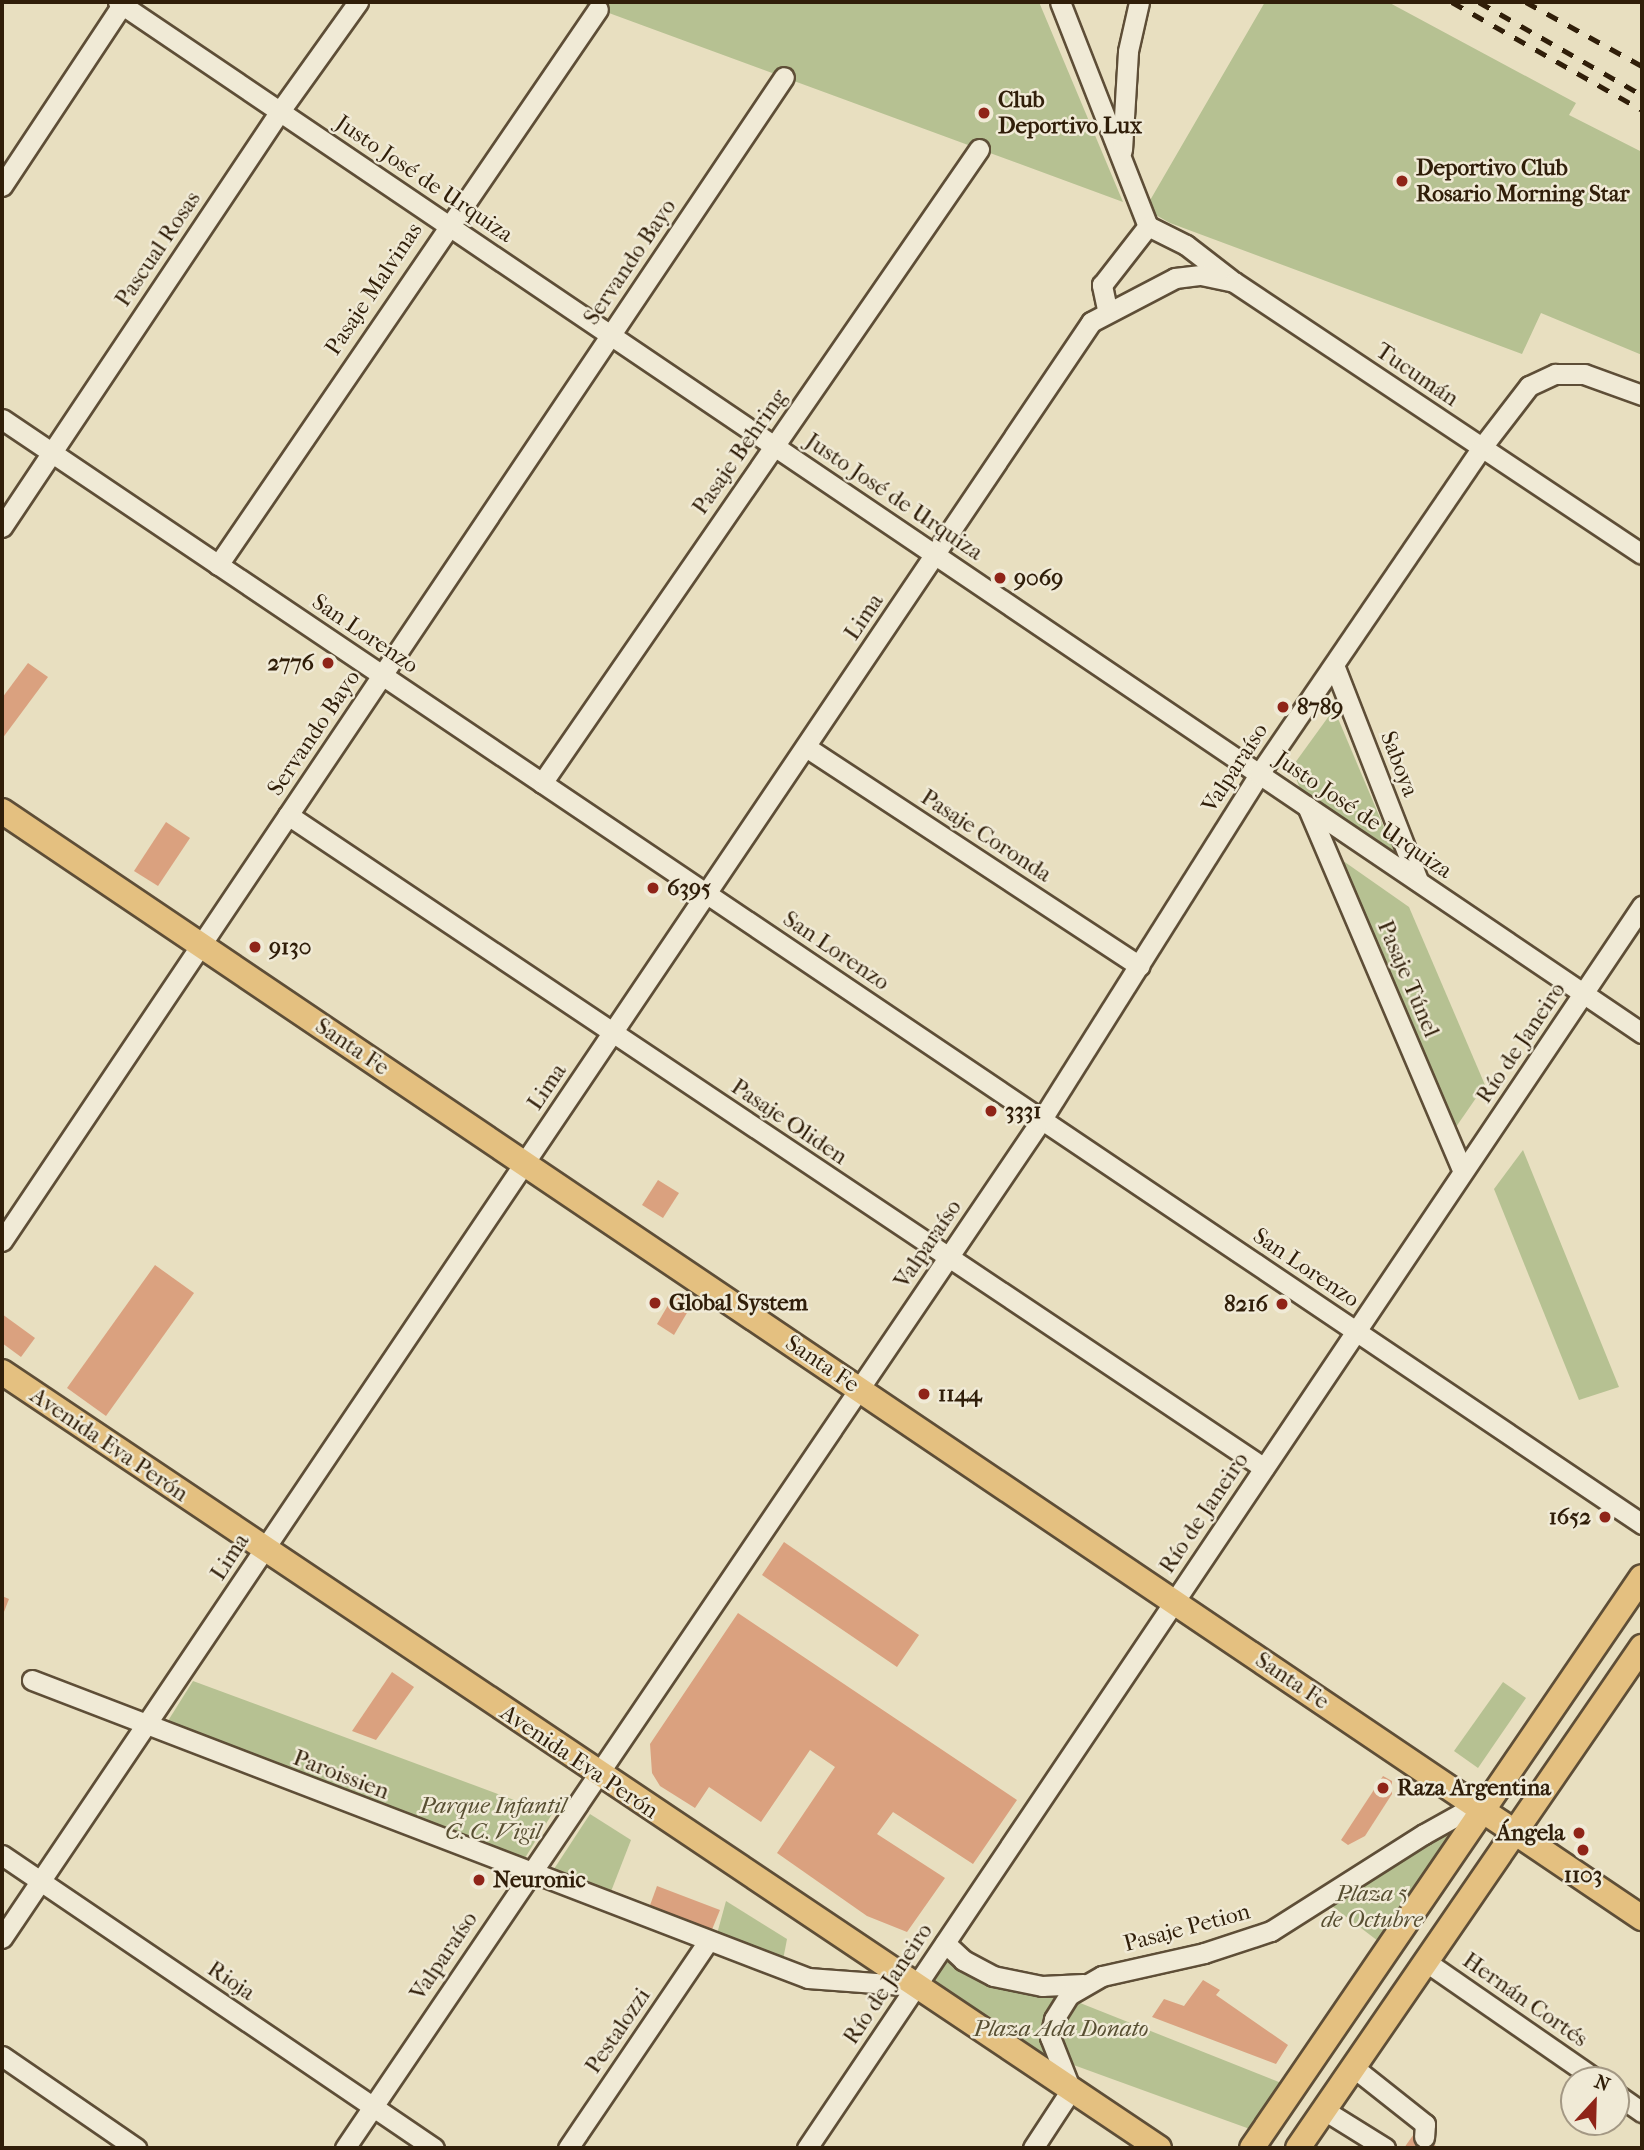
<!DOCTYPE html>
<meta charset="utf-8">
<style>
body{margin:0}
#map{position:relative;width:1644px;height:2150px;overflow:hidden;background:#e8dfc0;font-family:"IM FELL French Canon",serif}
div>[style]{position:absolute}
.green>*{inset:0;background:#b6c192}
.building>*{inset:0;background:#daa17f}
.roads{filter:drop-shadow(2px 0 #5e4e37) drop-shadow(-2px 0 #5e4e37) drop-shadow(0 2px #5e4e37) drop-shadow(0 -2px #5e4e37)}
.minor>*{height:19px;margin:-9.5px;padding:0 9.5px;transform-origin:9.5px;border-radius:9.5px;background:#f0ead6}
.major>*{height:24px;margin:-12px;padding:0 12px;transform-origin:12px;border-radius:12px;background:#e4c080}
.rail>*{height:5px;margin-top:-2.5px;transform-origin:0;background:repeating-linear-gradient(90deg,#301e09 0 12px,transparent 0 24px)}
.dots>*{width:19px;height:19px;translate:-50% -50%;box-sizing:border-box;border:4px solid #f0ead6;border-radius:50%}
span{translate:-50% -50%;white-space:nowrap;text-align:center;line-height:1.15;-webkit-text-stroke:5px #f0ead6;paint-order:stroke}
.poi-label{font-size:23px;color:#301e09;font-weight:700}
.left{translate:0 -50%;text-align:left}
.right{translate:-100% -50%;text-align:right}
.street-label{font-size:23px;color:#301e09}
.park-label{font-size:23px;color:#584f32;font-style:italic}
.frame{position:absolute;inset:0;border:4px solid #301e09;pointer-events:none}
.north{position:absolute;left:1560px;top:2066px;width:70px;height:70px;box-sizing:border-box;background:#f0ead6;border:2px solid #a39884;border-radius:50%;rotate:22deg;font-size:19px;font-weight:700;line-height:28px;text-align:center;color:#301e09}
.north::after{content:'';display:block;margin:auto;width:24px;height:32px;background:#8f2418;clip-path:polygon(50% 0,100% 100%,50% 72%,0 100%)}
</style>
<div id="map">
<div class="green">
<div style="clip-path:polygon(579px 2px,1039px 2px,1123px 202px,979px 149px)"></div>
<div style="clip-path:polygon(1265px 2px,1388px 2px,1576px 103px,1569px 115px,1642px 152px,1642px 355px,1541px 313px,1522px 354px,1170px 223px,1145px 209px)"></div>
<div style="clip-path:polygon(1334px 709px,1397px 858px,1300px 789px,1292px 767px)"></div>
<div style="clip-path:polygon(1339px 858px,1409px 907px,1485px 1085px,1456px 1127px)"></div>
<div style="clip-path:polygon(1523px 1150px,1619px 1387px,1579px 1400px,1494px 1189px)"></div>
<div style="clip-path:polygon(193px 1681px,552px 1814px,525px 1858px,166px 1724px)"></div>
<div style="clip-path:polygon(1503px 1682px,1526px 1698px,1478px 1768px,1454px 1751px)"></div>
<div style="clip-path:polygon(590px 1814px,631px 1840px,610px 1894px,552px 1872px)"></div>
<div style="clip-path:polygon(1457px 1825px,1378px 1941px,1332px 1906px)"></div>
<div style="clip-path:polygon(726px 1901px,787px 1939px,783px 1960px,717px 1934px)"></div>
<div style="clip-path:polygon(947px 1953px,1055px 1993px,1289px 2086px,1258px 2132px,1035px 2051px,929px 1985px,930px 1973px)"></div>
</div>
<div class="building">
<div style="clip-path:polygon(28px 663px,48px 677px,2px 739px,2px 698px)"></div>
<div style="clip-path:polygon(166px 822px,190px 838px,158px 886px,134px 871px)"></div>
<div style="clip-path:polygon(658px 1180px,679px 1193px,663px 1218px,642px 1205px)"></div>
<div style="clip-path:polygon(155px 1265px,194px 1293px,106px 1416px,67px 1388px)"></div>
<div style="clip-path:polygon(674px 1295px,691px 1306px,674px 1335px,657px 1324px)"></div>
<div style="clip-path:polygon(2px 1314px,35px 1338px,21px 1357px,2px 1343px)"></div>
<div style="clip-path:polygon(784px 1542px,919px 1635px,897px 1667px,762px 1575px)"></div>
<div style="clip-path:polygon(2px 1596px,9px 1599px,2px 1617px)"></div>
<div style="clip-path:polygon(738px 1613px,1017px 1800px,973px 1864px,893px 1812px,877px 1834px,945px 1878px,907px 1932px,867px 1916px,777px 1853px,835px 1767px,810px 1750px,761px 1822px,709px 1787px,695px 1808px,660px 1786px,652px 1773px,650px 1744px)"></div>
<div style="clip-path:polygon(392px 1672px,414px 1687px,376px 1740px,352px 1731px)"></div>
<div style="clip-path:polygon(1383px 1776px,1392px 1781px,1392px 1794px,1365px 1836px,1348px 1845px,1341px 1840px)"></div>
<div style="clip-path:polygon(657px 1886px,720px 1910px,711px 1932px,649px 1908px)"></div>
<div style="clip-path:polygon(1203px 1980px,1220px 1990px,1216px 1995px,1288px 2045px,1276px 2064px,1152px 2017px,1164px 1999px,1184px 2006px)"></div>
<div style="clip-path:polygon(1416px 2131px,1436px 2146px,1435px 2148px,1404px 2148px)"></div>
</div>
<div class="roads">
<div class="minor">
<div style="left:118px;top:2px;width:1840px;rotate:34.08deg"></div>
<div style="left:1060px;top:2px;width:241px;rotate:68.6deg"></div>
<div style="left:1148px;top:226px;width:42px;rotate:26.6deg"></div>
<div style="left:1186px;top:245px;width:56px;rotate:37.7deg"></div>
<div style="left:1122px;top:150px;width:99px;rotate:-86.5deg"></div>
<div style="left:1128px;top:51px;width:50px;rotate:-77.3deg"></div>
<div style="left:2px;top:186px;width:221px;rotate:-56.5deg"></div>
<div style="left:1107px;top:309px;width:25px;rotate:-102deg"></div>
<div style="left:1102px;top:285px;width:75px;rotate:-52.1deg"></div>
<div style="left:2px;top:419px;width:1978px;rotate:33.97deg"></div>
<div style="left:2px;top:527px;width:500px;rotate:-56.25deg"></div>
<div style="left:280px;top:111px;width:134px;rotate:-54.4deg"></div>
<div style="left:218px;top:565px;width:673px;rotate:-55.65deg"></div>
<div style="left:1334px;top:665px;width:232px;rotate:68.7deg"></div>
<div style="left:806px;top:747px;width:399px;rotate:33.3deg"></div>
<div style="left:542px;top:783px;width:770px;rotate:-55.42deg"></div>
<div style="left:1307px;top:806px;width:397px;rotate:66.9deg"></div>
<div style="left:288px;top:815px;width:1174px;rotate:33.78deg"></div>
<div style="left:2px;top:1241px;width:1402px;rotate:-56.11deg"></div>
<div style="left:32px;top:1680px;width:831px;rotate:21.01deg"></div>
<div style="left:808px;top:1978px;width:108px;rotate:4.2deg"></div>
<div style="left:2px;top:1855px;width:522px;rotate:34.15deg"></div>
<div style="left:2px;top:1938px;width:1949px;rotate:-56.02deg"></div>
<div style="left:1091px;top:322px;width:95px;rotate:-27.6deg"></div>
<div style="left:1175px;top:278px;width:26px;rotate:-7deg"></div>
<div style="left:1201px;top:275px;width:34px;rotate:12deg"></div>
<div style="left:1234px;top:282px;width:490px;rotate:33.7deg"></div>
<div style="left:945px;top:1943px;width:25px;rotate:43deg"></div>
<div style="left:963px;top:1960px;width:34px;rotate:28deg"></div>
<div style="left:993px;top:1976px;width:50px;rotate:11.5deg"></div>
<div style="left:1042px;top:1986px;width:41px;rotate:-2.8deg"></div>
<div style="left:1425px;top:1961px;width:209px;rotate:34.7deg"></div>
<div style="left:2px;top:2056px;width:163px;rotate:34.5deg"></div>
<div style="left:1353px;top:2067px;width:92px;rotate:38.4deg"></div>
<div style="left:1425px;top:2124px;width:13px;rotate:94deg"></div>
<div style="left:1616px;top:2094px;width:32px;rotate:35deg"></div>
<div style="left:1324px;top:2110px;width:72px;rotate:31.9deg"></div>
<div style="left:345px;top:2148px;width:1243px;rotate:-55.89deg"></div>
<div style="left:1042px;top:1119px;width:408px;rotate:-57.8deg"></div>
<div style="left:1259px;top:774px;width:396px;rotate:-55.7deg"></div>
<div style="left:1482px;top:447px;width:77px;rotate:-52.4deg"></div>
<div style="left:1529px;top:386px;width:29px;rotate:-25deg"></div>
<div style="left:1555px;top:374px;width:29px"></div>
<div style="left:1584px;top:374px;width:62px;rotate:19.9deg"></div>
<div style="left:568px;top:2148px;width:250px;rotate:-55.9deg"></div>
<div style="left:807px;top:2148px;width:1497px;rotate:-56.09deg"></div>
<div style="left:1033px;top:2148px;width:69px;rotate:-56.8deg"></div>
<div style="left:1071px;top:2090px;width:57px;rotate:-111.6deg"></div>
<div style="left:1050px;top:2037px;width:18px;rotate:-77deg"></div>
<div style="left:1054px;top:2019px;width:28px;rotate:-58deg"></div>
<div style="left:1069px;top:1995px;width:38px;rotate:-30deg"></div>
<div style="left:1102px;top:1976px;width:105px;rotate:-12.7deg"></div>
<div style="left:1204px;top:1953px;width:71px;rotate:-18.2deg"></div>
<div style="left:1271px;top:1931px;width:181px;rotate:-32.4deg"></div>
<div style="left:1424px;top:1834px;width:41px;rotate:-29.1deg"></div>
<div style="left:1460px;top:1814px;width:23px;rotate:-13deg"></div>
</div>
<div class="major">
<div style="left:2px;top:811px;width:1979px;rotate:34.02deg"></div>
<div style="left:2px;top:1372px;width:1393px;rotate:33.85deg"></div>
<div style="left:1252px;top:2148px;width:691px;rotate:-55.67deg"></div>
<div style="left:1298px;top:2148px;width:608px;rotate:-55.53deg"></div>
</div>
</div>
<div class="rail">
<div style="left:1452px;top:2px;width:219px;rotate:29.6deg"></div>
<div style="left:1479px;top:2px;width:188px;rotate:29.7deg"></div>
<div style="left:1526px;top:2px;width:132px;rotate:28.9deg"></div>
</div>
<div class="dots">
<div style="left:984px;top:113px;background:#8f2418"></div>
<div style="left:1402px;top:181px;background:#8f2418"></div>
<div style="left:1000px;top:578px;background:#8f2418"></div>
<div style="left:328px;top:663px;background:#8f2418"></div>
<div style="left:1283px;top:707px;background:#8f2418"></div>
<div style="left:653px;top:888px;background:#8f2418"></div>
<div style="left:255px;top:947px;background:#8f2418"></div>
<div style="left:991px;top:1111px;background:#8f2418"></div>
<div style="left:655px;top:1303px;background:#8f2418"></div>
<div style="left:1282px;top:1304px;background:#8f2418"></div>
<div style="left:924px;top:1394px;background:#8f2418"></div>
<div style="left:1605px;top:1517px;background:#8f2418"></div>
<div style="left:1383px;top:1788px;background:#8f2418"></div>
<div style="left:1579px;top:1833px;background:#8f2418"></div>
<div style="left:1583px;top:1850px;background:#8f2418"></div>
<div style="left:479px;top:1880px;background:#8f2418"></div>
</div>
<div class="poi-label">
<span class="left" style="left:998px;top:113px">Club<br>Deportivo Lux</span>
<span class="left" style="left:1416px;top:181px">Deportivo Club<br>Rosario Morning Star</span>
<span class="left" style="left:1014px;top:578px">9069</span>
<span class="right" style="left:314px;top:663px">2776</span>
<span class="left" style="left:1297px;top:707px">8789</span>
<span class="left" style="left:667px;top:888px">6395</span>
<span class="left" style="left:269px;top:947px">9130</span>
<span class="left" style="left:1005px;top:1111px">3331</span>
<span class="left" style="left:669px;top:1303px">Global System</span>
<span class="right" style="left:1268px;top:1304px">8216</span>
<span class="left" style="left:938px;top:1394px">1144</span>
<span class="right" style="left:1591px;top:1517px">1652</span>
<span class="left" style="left:1397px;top:1788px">Raza Argentina</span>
<span class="right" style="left:1565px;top:1833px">Ángela</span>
<span style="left:1583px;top:1875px">1103</span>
<span class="left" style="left:493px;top:1880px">Neuronic</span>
</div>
<div class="street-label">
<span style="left:424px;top:179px;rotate:34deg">Justo José de Urquiza</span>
<span style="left:158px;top:249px;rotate:-56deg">Pascual Rosas</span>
<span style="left:630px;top:262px;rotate:-56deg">Servando Bayo</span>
<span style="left:374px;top:289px;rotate:-56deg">Pasaje Malvinas</span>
<span style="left:1417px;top:375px;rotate:34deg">Tucumán</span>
<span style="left:740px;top:452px;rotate:-55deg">Pasaje Behring</span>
<span style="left:894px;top:497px;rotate:34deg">Justo José de Urquiza</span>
<span style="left:864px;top:617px;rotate:-56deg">Lima</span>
<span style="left:365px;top:634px;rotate:34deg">San Lorenzo</span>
<span style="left:314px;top:733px;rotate:-56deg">Servando Bayo</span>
<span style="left:1399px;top:764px;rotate:69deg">Saboya</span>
<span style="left:1235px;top:768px;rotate:-57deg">Valparaíso</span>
<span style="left:1363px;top:815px;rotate:34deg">Justo José de Urquiza</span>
<span style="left:986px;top:836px;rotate:33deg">Pasaje Coronda</span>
<span style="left:836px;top:951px;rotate:34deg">San Lorenzo</span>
<span style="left:1408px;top:979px;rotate:67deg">Pasaje Túnel</span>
<span style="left:1521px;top:1043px;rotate:-56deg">Río de Janeiro</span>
<span style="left:352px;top:1047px;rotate:34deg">Santa Fe</span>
<span style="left:547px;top:1087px;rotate:-56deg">Lima</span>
<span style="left:789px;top:1122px;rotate:34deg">Pasaje Oliden</span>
<span style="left:928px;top:1244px;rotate:-56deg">Valparaíso</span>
<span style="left:1306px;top:1268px;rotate:34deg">San Lorenzo</span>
<span style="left:822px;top:1364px;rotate:34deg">Santa Fe</span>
<span style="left:109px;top:1445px;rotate:34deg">Avenida Eva Perón</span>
<span style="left:1204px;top:1513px;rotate:-56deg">Río de Janeiro</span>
<span style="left:230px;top:1557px;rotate:-57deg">Lima</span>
<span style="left:1292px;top:1681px;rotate:34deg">Santa Fe</span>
<span style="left:579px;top:1762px;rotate:34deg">Avenida Eva Perón</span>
<span style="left:341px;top:1775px;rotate:21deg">Paroissien</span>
<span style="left:1187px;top:1928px;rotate:-15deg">Pasaje Petion</span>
<span style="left:444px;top:1956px;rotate:-56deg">Valparaíso</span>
<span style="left:231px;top:1981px;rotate:34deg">Rioja</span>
<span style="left:888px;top:1984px;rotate:-56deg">Río de Janeiro</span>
<span style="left:1525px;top:2000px;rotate:35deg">Hernán Cortés</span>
<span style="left:618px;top:2031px;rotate:-56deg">Pestalozzi</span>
</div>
<div class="park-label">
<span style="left:493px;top:1819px">Parque Infantil<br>C. C. Vigil</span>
<span style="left:1372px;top:1907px">Plaza 5<br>de Octubre</span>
<span style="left:1061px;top:2029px">Plaza Ada Donato</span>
</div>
<div class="frame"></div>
<div class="north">N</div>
</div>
